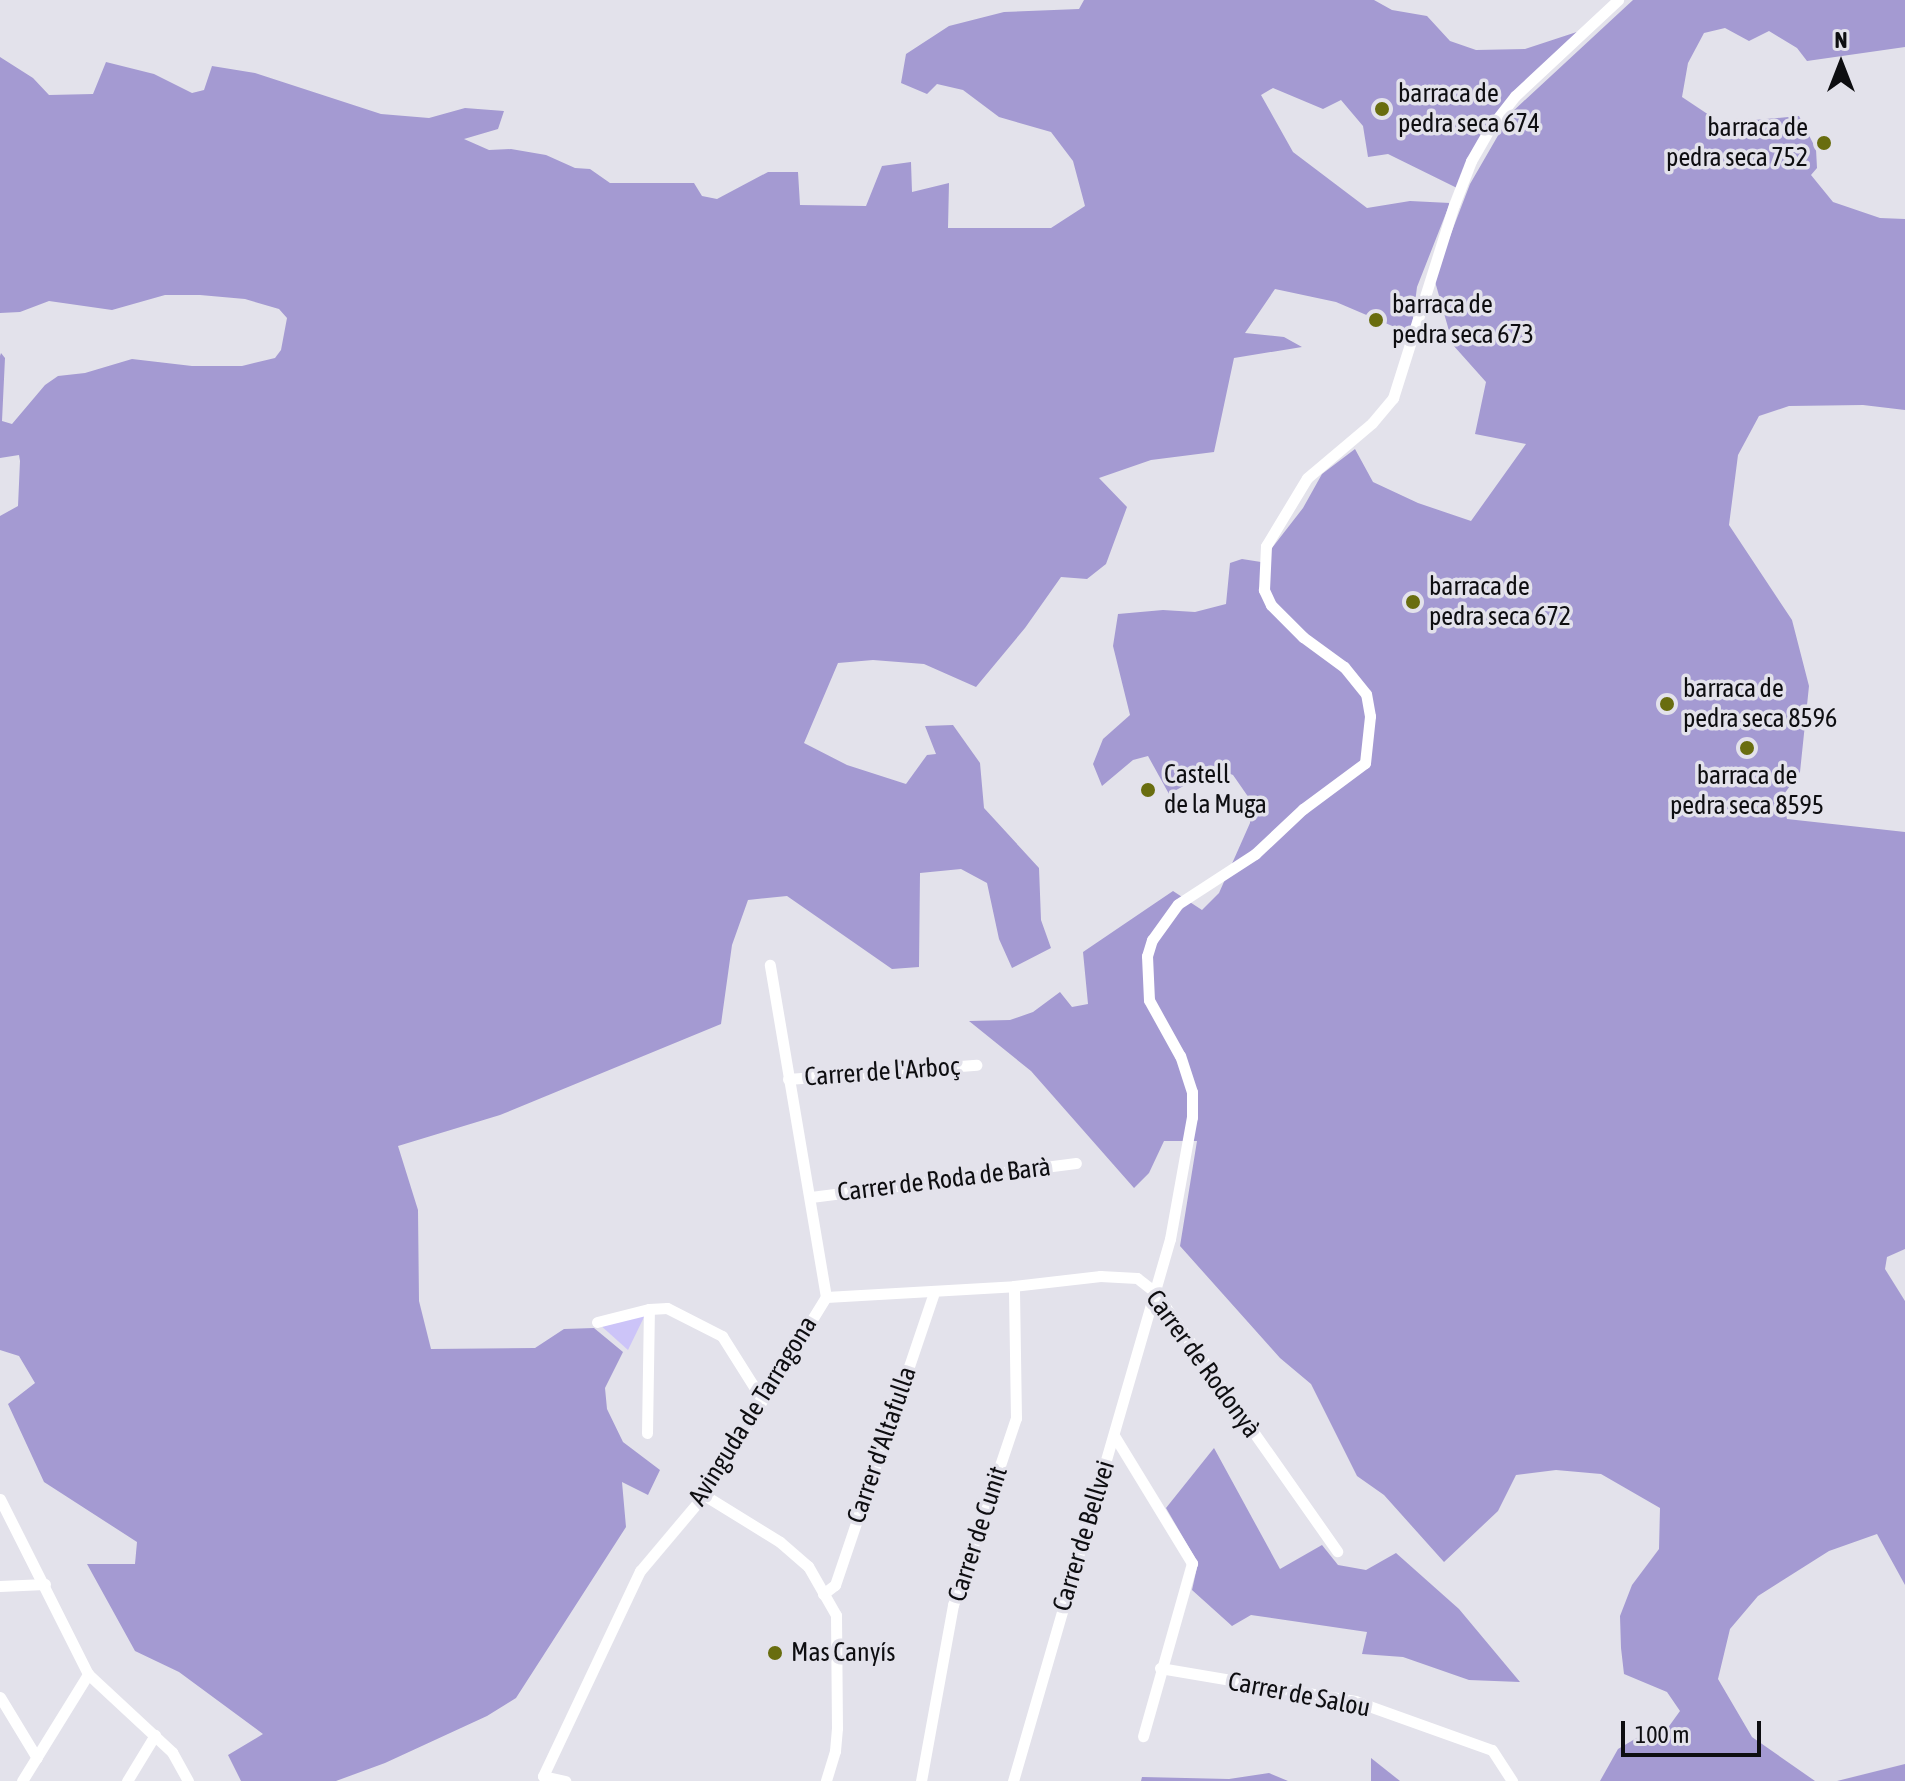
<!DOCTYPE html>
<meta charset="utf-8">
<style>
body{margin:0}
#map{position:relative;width:1905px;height:1781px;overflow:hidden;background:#e3e2eb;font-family:"Asap Condensed",sans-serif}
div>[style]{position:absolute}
.green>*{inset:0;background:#ccc4f8}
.forest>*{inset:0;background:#a49ad2}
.minor>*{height:11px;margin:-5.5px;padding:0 5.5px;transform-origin:5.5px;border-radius:5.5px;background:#fff}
.dots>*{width:22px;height:22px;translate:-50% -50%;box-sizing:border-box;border:4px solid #e3e2eb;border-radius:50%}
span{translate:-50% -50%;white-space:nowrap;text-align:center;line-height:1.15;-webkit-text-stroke:7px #e3e2eb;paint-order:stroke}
.poi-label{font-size:26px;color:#0e0e11}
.left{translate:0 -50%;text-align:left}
.right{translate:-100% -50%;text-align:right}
.street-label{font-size:26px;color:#0e0e11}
.north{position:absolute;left:1801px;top:24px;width:80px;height:80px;-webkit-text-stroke:6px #e3e2eb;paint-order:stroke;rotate:0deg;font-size:22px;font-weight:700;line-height:32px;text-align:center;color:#0e0e11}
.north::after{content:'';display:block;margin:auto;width:28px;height:36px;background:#0e0e11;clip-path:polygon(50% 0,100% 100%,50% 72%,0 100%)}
.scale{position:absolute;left:1621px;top:1721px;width:140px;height:36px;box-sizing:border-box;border:4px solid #0e0e11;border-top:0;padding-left:10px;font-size:24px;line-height:28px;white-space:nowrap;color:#0e0e11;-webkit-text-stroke:6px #e3e2eb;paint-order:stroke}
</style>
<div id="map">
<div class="green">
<div style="clip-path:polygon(647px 1311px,628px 1350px,599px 1324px)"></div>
</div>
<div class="forest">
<div style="clip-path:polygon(1084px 0,1374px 0,1392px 10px,1427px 16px,1450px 41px,1476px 50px,1525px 49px,1595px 26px,1502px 109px,1457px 188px,1388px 154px,1368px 157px,1363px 126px,1341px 100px,1323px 109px,1273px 88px,1261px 95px,1293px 152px,1367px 208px,1410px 201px,1450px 203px,1417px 287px,1411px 334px,1336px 302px,1275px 289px,1245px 333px,1284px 337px,1302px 347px,1234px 358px,1214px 452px,1151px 460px,1099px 478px,1127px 507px,1106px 564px,1087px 579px,1061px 577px,1025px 628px,976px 687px,924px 664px,873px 660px,838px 663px,804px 743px,847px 765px,906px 784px,927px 755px,936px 754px,925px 726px,953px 725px,980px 763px,984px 808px,1039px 868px,1041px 920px,1051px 948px,1012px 968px,999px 939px,987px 883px,961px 869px,920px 873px,919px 967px,892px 969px,787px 896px,748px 900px,732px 945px,721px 1024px,500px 1115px,398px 1146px,418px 1210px,419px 1301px,431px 1349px,535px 1348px,564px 1329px,594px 1328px,623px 1352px,605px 1388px,607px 1409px,623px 1442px,660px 1470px,648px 1495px,622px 1482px,626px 1527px,516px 1698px,487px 1716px,385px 1763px,336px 1781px,241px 1781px,228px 1755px,263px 1734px,179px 1672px,135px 1651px,87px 1564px,135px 1564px,137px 1542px,44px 1482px,8px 1404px,35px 1383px,19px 1356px,0 1350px,0 516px,18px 506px,20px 461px,19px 455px,0 458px,0 356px,1px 353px,5px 358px,2px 421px,12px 424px,45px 385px,58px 376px,85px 373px,132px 359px,192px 366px,242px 366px,275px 358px,281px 350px,287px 318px,279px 309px,245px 299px,200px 295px,165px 295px,112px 310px,49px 301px,20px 312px,0 313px,0 57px,33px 78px,49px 95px,93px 94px,106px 62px,154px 74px,192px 93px,204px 90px,212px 66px,255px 73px,381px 114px,429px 118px,465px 108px,504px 111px,498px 129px,464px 139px,489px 150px,511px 149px,546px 155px,575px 168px,590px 169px,610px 183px,694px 183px,702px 196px,717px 199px,768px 172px,798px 172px,800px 205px,866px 206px,882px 166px,911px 162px,912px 192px,949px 183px,948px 228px,1051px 228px,1085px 206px,1073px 161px,1051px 132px,999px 117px,963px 90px,937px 84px,927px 94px,901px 83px,906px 54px,949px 26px,1004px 12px,1079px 9px)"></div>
<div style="clip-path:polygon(1633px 0,1905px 0,1905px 47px,1807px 61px,1797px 48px,1769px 31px,1749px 41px,1725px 28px,1704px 33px,1688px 63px,1682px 97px,1721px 123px,1799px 116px,1816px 149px,1817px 168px,1811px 175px,1833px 202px,1880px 218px,1905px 219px,1905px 410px,1863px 405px,1789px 406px,1759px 416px,1738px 455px,1729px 525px,1792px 620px,1809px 686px,1800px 772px,1782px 797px,1787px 819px,1905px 832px,1905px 1249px,1887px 1257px,1885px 1269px,1905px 1301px,1905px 1585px,1877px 1534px,1829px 1551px,1758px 1596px,1730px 1629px,1718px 1679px,1752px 1737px,1815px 1781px,1600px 1781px,1618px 1749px,1640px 1736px,1667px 1729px,1680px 1711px,1667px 1692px,1624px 1674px,1621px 1648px,1620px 1616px,1632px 1585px,1659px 1549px,1660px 1508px,1601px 1474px,1556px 1470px,1516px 1475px,1498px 1511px,1444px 1562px,1384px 1495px,1357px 1476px,1311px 1384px,1280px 1358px,1180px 1246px,1197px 1141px,1164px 1141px,1149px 1173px,1134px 1188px,1031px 1071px,969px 1021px,1010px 1020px,1033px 1012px,1060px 992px,1072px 1007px,1088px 1004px,1083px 952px,1173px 891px,1202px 910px,1219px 893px,1250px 823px,1249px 798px,1233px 775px,1216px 768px,1169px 794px,1148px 756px,1133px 760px,1102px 786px,1093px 764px,1103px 739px,1130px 715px,1113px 646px,1118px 614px,1163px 610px,1195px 612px,1226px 604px,1230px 563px,1242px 559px,1261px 562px,1303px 508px,1322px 474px,1355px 449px,1373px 482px,1418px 503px,1471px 521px,1526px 444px,1475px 434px,1486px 382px,1453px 345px,1434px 278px,1470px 184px,1511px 113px)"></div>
<div style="clip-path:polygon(1214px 1448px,1280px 1569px,1322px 1545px,1338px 1565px,1366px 1570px,1396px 1553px,1459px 1609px,1520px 1682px,1469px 1680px,1403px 1657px,1362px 1654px,1367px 1632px,1251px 1615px,1232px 1626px,1192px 1590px,1198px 1563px,1166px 1508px)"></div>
<div style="clip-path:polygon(1371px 1758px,1400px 1781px,1371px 1781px)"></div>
<div style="clip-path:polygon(1905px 1764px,1905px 1781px,1837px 1781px)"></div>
<div style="clip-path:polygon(1269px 1773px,1288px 1781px,1141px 1781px,1142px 1777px,1229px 1779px)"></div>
</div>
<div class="minor">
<div style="left:788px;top:1079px;width:189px;rotate:-4.3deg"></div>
<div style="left:811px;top:1197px;width:267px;rotate:-7.3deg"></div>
<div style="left:826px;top:1297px;width:188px;rotate:-3.3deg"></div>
<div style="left:1014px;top:1286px;width:87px;rotate:-6.6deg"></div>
<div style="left:1100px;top:1276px;width:37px;rotate:3deg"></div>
<div style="left:1137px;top:1278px;width:23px;rotate:38deg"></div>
<div style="left:1155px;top:1292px;width:317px;rotate:54.9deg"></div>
<div style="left:597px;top:1322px;width:54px;rotate:-14deg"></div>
<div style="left:647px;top:1433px;width:124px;rotate:-89.1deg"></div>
<div style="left:649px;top:1309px;width:18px;rotate:-3deg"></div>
<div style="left:667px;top:1308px;width:62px;rotate:27deg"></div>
<div style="left:722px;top:1336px;width:73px;rotate:57.8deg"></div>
<div style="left:1115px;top:1437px;width:148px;rotate:58.6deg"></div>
<div style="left:1192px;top:1563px;width:180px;rotate:105.8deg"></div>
<div style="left:704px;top:1495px;width:89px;rotate:31.7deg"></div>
<div style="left:780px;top:1542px;width:37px;rotate:41deg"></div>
<div style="left:808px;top:1566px;width:56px;rotate:60.3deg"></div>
<div style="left:836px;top:1615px;width:113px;rotate:89.5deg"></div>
<div style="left:837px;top:1728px;width:23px;rotate:95deg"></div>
<div style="left:835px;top:1751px;width:31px;rotate:107deg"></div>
<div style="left:0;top:1499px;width:196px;rotate:63.3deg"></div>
<div style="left:88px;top:1674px;width:115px;rotate:42.9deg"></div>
<div style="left:172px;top:1752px;width:33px;rotate:61deg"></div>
<div style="left:0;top:1586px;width:45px;rotate:-2.5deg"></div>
<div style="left:823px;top:1594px;width:15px;rotate:-37deg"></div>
<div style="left:835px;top:1585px;width:309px;rotate:-71.3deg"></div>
<div style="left:1160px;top:1668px;width:198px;rotate:9.6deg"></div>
<div style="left:1355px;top:1701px;width:145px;rotate:19.7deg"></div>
<div style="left:1492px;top:1750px;width:37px;rotate:57deg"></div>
<div style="left:0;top:1697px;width:71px;rotate:58.8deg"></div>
<div style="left:543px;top:1776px;width:227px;rotate:-64.7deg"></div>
<div style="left:640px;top:1571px;width:99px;rotate:-49.9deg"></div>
<div style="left:704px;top:1495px;width:233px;rotate:-58.4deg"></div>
<div style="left:826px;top:1297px;width:337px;rotate:-99.6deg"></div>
<div style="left:543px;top:1776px;width:23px;rotate:13deg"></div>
<div style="left:22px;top:1781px;width:126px;rotate:-58.3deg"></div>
<div style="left:127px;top:1781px;width:54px;rotate:-58.7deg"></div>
<div style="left:921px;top:1781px;width:179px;rotate:-79.7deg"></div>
<div style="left:953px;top:1605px;width:197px;rotate:-71.4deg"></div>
<div style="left:1016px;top:1418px;width:132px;rotate:-90.9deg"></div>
<div style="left:1013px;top:1781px;width:564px;rotate:-73.85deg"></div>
<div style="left:1170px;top:1239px;width:124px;rotate:-79.8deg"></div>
<div style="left:1192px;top:1117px;width:25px;rotate:-90deg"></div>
<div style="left:1192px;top:1092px;width:38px;rotate:-108deg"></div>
<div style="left:1180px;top:1056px;width:64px;rotate:-119deg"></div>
<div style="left:1149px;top:1000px;width:44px;rotate:-92.6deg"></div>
<div style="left:1147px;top:956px;width:17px;rotate:-73deg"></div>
<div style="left:1152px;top:940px;width:44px;rotate:-54.2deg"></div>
<div style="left:1178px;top:904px;width:92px;rotate:-33deg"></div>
<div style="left:1255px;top:854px;width:66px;rotate:-43.2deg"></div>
<div style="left:1303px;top:809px;width:77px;rotate:-36.6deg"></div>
<div style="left:1365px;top:763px;width:47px;rotate:-83.9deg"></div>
<div style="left:1370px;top:716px;width:22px;rotate:-100deg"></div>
<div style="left:1366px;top:694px;width:35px;rotate:-129deg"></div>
<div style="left:1344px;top:667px;width:51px;rotate:-143.8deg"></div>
<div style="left:1303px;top:637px;width:45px;rotate:-135deg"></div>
<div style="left:1271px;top:605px;width:17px;rotate:-115deg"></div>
<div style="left:1264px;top:590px;width:44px;rotate:-87.4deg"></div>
<div style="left:1266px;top:546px;width:79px;rotate:-58.9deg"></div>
<div style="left:1307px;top:478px;width:85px;rotate:-40.2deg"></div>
<div style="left:1372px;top:423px;width:33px;rotate:-50deg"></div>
<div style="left:1393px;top:398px;width:202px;rotate:-72.5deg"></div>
<div style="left:1454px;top:205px;width:47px;rotate:-68.9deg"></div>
<div style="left:1471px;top:161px;width:38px;rotate:-60deg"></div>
<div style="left:1490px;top:128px;width:41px;rotate:-52deg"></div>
<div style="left:1515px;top:96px;width:141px;rotate:-43deg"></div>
</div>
<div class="dots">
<div style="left:1382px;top:109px;background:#696d0f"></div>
<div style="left:1824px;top:143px;background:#696d0f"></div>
<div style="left:1376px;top:320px;background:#696d0f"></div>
<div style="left:1413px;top:602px;background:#696d0f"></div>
<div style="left:1667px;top:704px;background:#696d0f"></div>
<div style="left:1747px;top:748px;background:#696d0f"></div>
<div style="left:1148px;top:790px;background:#696d0f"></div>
<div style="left:775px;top:1653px;background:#696d0f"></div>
</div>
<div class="poi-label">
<span class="left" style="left:1398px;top:109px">barraca de<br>pedra seca 674</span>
<span class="right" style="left:1808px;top:143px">barraca de<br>pedra seca 752</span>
<span class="left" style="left:1392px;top:320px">barraca de<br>pedra seca 673</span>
<span class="left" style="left:1429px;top:602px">barraca de<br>pedra seca 672</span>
<span class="left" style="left:1683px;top:704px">barraca de<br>pedra seca 8596</span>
<span class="left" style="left:1164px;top:790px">Castell<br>de la Muga</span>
<span style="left:1747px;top:791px">barraca de<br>pedra seca 8595</span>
<span class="left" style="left:791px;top:1653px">Mas Canyís</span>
</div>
<div class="street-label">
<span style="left:882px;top:1072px;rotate:-4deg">Carrer de l'Arboç</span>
<span style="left:944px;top:1180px;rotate:-7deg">Carrer de Roda de Barà</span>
<span style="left:1203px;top:1364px;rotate:54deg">Carrer de Rodonyà</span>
<span style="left:753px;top:1411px;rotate:-58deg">Avinguda de Tarragona</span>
<span style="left:882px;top:1445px;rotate:-71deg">Carrer d'Altafulla</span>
<span style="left:978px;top:1534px;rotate:-72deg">Carrer de Cunit</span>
<span style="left:1084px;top:1536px;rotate:-73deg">Carrer de Bellvei</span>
<span style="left:1299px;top:1695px;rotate:11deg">Carrer de Salou</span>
</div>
<div class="north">N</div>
<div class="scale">100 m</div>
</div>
